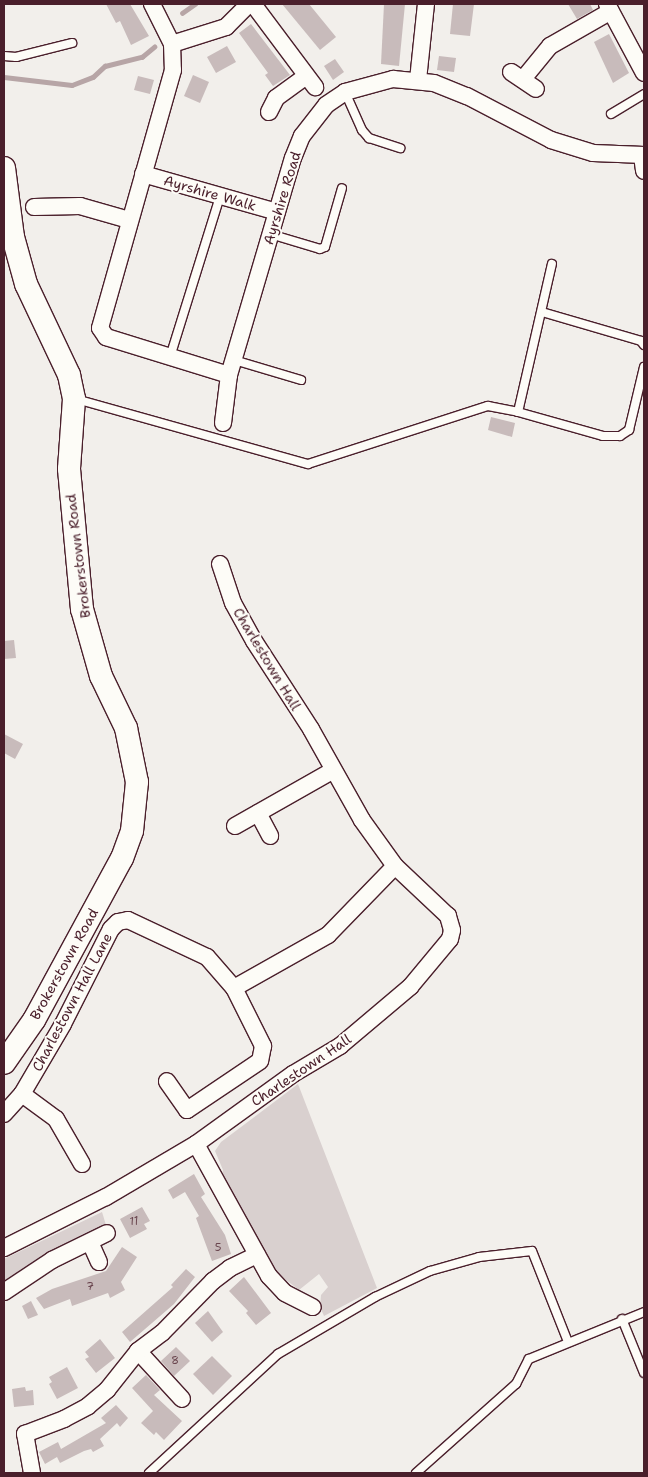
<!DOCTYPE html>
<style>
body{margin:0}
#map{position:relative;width:648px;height:1477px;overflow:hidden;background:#f2efeb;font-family:"Shantell Sans",sans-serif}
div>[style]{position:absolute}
.green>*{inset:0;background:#d9d0cf}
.stream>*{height:4.5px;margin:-2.25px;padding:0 2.25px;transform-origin:2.25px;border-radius:2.25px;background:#b7a5a6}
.building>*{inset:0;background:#c8bbbb}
.roads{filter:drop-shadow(1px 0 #4a1f2b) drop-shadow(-1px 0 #4a1f2b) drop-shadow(0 1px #4a1f2b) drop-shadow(0 -1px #4a1f2b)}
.lane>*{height:8px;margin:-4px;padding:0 4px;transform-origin:4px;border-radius:4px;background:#fdfcf7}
.street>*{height:16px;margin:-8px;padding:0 8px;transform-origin:8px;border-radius:8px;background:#fdfcf7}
.secondary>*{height:22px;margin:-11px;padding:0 11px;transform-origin:11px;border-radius:11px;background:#fdfcf7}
span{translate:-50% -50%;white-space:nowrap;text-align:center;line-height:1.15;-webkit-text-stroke:4px #fdfcf7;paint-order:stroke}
.number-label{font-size:11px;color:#6a464f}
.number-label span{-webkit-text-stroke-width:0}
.street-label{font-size:14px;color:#4a1f2b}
.frame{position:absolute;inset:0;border:5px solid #4a1f2b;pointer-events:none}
</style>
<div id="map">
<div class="green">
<div style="clip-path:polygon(298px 1084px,377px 1288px,324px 1316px,320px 1307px,321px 1295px,328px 1287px,319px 1274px,299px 1290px,276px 1272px,222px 1176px,223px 1170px,215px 1151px,221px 1142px)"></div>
<div style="clip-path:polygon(102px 1212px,106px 1225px,4px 1283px,4px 1259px)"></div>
</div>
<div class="stream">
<div style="left:182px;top:13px;width:16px;rotate:-35deg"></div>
<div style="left:4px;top:77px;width:68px;rotate:6.7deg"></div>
<div style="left:72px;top:85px;width:22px;rotate:-21deg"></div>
<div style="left:93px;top:77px;width:16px;rotate:-43deg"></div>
<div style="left:105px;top:66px;width:38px;rotate:-14deg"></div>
<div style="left:142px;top:57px;width:16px;rotate:-40deg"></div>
</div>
<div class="building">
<div style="clip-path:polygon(106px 4px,130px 4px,149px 36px,131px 45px,120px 21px,116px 23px)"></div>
<div style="clip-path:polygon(282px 4px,309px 4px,336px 37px,320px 50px)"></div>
<div style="clip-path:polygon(384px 4px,405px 4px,399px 66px,381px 64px)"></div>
<div style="clip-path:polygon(453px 4px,474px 4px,470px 36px,450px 34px)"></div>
<div style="clip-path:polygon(568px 4px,590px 4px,593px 10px,577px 19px)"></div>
<div style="clip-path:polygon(251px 24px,290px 75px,273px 86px,265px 75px,268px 73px,239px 33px)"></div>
<div style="clip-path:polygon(609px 34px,629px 73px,613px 83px,594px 42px)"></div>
<div style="clip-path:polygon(227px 46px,236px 62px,216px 73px,207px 57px)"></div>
<div style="clip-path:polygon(439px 56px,456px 58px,454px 72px,437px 70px)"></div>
<div style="clip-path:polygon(335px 59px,344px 72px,333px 80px,324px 66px)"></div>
<div style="clip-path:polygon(193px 75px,209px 82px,200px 103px,184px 96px)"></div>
<div style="clip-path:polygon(138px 76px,154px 80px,150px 94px,134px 90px)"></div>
<div style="clip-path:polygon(491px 417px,515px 423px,512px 437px,488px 430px)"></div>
<div style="clip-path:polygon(14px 640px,16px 658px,4px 659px,4px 641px)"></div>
<div style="clip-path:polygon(4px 734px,23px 744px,15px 759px,4px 753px)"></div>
<div style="clip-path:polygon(194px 1174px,205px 1194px,201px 1197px,225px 1235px,231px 1254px,212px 1261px,196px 1218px,199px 1216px,185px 1192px,173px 1199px,168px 1190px)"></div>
<div style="clip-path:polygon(142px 1207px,150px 1221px,144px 1224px,147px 1229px,130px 1238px,120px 1219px)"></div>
<div style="clip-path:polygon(122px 1247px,137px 1257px,121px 1282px,125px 1290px,110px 1298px,108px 1293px,72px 1306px,70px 1299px,44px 1309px,36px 1298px,52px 1289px,106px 1271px)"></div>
<div style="clip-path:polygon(186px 1269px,195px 1277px,174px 1304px,130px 1342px,122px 1332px,173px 1287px,171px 1285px)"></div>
<div style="clip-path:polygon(244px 1277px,271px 1313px,256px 1325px,246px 1313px,248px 1311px,229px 1291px)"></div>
<div style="clip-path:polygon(31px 1301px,38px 1315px,28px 1319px,22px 1306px)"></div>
<div style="clip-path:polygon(208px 1311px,223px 1332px,212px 1342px,195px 1323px)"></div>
<div style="clip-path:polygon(100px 1339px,115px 1358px,96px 1373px,85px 1359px,89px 1357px,85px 1352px)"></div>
<div style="clip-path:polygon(176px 1347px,190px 1361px,174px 1376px,161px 1361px)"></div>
<div style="clip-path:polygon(212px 1356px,232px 1376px,213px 1395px,193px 1374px)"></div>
<div style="clip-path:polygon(67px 1367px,78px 1388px,57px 1399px,49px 1384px,52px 1382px,49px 1377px)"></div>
<div style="clip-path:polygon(146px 1375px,160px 1390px,154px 1395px,182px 1421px,164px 1440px,156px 1432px,154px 1435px,141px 1423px,153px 1411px,132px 1388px)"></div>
<div style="clip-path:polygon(25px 1387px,26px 1391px,33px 1390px,34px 1405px,14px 1407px,12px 1389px)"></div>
<div style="clip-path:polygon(116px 1405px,128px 1418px,120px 1427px,117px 1423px,100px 1439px,104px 1446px,93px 1452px,91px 1449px,84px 1451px,60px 1463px,57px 1457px,45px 1464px,39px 1452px,58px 1442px,61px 1449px,106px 1423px,101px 1418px)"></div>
</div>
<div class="roads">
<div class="lane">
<div style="left:4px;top:56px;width:12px;rotate:5deg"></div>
<div style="left:16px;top:57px;width:58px;rotate:-14deg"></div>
<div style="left:345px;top:92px;width:42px;rotate:65.9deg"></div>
<div style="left:362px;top:130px;width:11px;rotate:49deg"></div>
<div style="left:369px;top:138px;width:33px;rotate:18deg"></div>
<div style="left:611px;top:114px;width:39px;rotate:-31deg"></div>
<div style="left:270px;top:234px;width:52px;rotate:16.7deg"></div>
<div style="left:320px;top:249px;width:5px;rotate:-22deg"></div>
<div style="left:325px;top:247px;width:61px;rotate:-73.9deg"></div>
<div style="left:542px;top:312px;width:103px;rotate:16.3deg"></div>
<div style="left:641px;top:341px;width:5px;rotate:53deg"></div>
<div style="left:170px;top:357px;width:169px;rotate:-72.7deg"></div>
<div style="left:234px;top:360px;width:70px;rotate:16.6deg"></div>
<div style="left:76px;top:399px;width:241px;rotate:15.7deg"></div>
<div style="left:308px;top:464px;width:189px;rotate:-17.9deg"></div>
<div style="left:488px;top:406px;width:31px;rotate:11deg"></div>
<div style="left:518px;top:412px;width:152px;rotate:-77.1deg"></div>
<div style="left:518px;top:412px;width:88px;rotate:15.8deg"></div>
<div style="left:603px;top:436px;width:17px"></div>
<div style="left:620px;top:436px;width:11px;rotate:-34deg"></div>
<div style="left:629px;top:430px;width:65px;rotate:-76.6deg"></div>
<div style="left:622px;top:1319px;width:58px;rotate:67.8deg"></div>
<div style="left:149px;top:1473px;width:176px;rotate:-42.7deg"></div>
<div style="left:278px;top:1354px;width:113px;rotate:-30.4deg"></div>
<div style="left:375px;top:1297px;width:61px;rotate:-25.3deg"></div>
<div style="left:430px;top:1271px;width:51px;rotate:-15.9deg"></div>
<div style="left:479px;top:1257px;width:53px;rotate:-6.5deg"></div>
<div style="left:532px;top:1251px;width:98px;rotate:68.4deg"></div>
<div style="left:416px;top:1473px;width:134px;rotate:-41.7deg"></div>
<div style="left:516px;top:1384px;width:28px;rotate:-63deg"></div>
<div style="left:529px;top:1359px;width:124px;rotate:-22.2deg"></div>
</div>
<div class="street">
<div style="left:152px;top:4px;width:45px;rotate:63.4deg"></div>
<div style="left:172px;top:44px;width:26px;rotate:88deg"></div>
<div style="left:173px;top:70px;width:268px;rotate:105.8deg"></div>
<div style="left:100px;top:328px;width:11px;rotate:56deg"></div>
<div style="left:106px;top:337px;width:129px;rotate:17.2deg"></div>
<div style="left:253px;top:4px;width:104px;rotate:53.2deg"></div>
<div style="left:607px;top:4px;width:78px;rotate:61.8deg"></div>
<div style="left:172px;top:44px;width:57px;rotate:-17.5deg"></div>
<div style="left:226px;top:27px;width:33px;rotate:-45deg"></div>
<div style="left:511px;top:72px;width:30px;rotate:34deg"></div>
<div style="left:523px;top:79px;width:43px;rotate:-50.7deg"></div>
<div style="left:550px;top:46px;width:70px;rotate:-29.8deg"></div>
<div style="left:418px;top:80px;width:76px;rotate:-84deg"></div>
<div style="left:269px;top:112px;width:16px;rotate:-63deg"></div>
<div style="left:276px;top:98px;width:37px;rotate:-36deg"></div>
<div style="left:642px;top:156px;width:15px;rotate:82deg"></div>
<div style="left:143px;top:174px;width:139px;rotate:15.8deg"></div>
<div style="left:34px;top:207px;width:46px;rotate:-1.2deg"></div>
<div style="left:80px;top:206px;width:51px;rotate:15.9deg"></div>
<div style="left:223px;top:423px;width:48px;rotate:-82.9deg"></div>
<div style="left:229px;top:375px;width:226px;rotate:-73.6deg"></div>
<div style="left:293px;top:158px;width:24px;rotate:-68deg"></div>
<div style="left:302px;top:136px;width:39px;rotate:-52deg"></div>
<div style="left:326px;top:105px;width:23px;rotate:-34deg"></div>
<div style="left:345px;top:92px;width:50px;rotate:-15.2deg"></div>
<div style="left:393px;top:79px;width:41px;rotate:5.6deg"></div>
<div style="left:434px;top:83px;width:35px;rotate:22deg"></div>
<div style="left:467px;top:96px;width:95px;rotate:27.6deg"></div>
<div style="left:551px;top:140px;width:44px;rotate:17.2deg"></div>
<div style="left:593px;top:153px;width:51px;rotate:2.2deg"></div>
<div style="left:258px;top:813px;width:26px;rotate:62deg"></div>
<div style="left:235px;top:826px;width:112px;rotate:-29.6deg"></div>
<div style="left:234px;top:988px;width:108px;rotate:-29.4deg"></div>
<div style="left:328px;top:935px;width:96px;rotate:-45.8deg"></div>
<div style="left:22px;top:1094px;width:42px;rotate:36.3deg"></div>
<div style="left:56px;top:1119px;width:52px;rotate:60deg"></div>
<div style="left:4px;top:1114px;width:27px;rotate:-48deg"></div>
<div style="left:22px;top:1094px;width:81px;rotate:-59.6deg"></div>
<div style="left:63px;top:1024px;width:106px;rotate:-63.2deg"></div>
<div style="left:111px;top:929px;width:10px;rotate:-45deg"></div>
<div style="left:118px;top:922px;width:10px;rotate:-11deg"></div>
<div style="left:128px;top:920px;width:87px;rotate:25.1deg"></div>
<div style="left:207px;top:957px;width:41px;rotate:48.9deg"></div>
<div style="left:234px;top:988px;width:65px;rotate:63.4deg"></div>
<div style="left:263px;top:1046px;width:15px;rotate:101deg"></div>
<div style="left:260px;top:1061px;width:88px;rotate:146.1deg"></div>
<div style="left:187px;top:1110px;width:35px;rotate:-125deg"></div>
<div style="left:196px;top:1144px;width:151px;rotate:61.1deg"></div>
<div style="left:269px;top:1276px;width:23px;rotate:47deg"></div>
<div style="left:285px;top:1293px;width:31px;rotate:27deg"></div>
<div style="left:90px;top:1242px;width:22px;rotate:66deg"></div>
<div style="left:4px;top:1248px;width:114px;rotate:-26.6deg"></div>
<div style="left:106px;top:1197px;width:104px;rotate:-30.5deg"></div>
<div style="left:196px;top:1144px;width:120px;rotate:-35.8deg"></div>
<div style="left:293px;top:1074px;width:55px;rotate:-30.8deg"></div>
<div style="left:340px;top:1046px;width:92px;rotate:-40.1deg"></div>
<div style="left:410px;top:987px;width:62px;rotate:-50.2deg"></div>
<div style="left:450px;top:939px;width:9px;rotate:-77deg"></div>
<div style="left:452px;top:930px;width:15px;rotate:-106deg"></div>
<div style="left:448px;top:916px;width:73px;rotate:-136.7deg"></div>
<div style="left:395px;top:866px;width:57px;rotate:-125.7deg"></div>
<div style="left:362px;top:820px;width:104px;rotate:-119.3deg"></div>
<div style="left:311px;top:729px;width:105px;rotate:-122.9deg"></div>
<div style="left:254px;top:641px;width:43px;rotate:-118.9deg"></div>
<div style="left:233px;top:603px;width:41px;rotate:-108.4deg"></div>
<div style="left:4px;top:1292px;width:58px;rotate:-33.7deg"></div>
<div style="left:52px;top:1260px;width:61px;rotate:-26.1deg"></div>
<div style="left:138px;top:1351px;width:65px;rotate:47.5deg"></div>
<div style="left:32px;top:1473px;width:40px;rotate:-100deg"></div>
<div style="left:25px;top:1434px;width:42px;rotate:-21deg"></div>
<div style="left:64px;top:1419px;width:27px;rotate:-28deg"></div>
<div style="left:88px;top:1406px;width:25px;rotate:-40deg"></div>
<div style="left:107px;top:1390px;width:50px;rotate:-51.5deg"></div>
<div style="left:138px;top:1351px;width:30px;rotate:-37deg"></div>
<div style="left:162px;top:1333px;width:73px;rotate:-45.6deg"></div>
<div style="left:213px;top:1281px;width:21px;rotate:-37deg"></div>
<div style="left:230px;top:1268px;width:30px;rotate:-26deg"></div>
</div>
<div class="secondary">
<div style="left:4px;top:168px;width:70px;rotate:82.6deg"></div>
<div style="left:13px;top:237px;width:49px;rotate:74.5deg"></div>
<div style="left:26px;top:284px;width:101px;rotate:64.7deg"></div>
<div style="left:69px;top:375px;width:25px;rotate:78deg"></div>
<div style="left:74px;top:399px;width:70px;rotate:94.1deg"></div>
<div style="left:69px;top:469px;width:141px;rotate:84.7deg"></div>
<div style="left:82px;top:609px;width:70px;rotate:74.2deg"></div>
<div style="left:101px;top:676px;width:58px;rotate:64.3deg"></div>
<div style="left:126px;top:728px;width:55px;rotate:78.5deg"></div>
<div style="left:137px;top:782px;width:49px;rotate:95.8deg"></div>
<div style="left:132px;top:831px;width:29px;rotate:110deg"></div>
<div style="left:122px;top:858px;width:184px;rotate:118.5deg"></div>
<div style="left:34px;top:1020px;width:52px;rotate:124.9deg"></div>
</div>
</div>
<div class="number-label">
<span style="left:134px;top:1222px">11</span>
<span style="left:218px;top:1248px">5</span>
<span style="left:90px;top:1287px">7</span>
<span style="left:175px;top:1361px">8</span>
</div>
<div class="street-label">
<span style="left:210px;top:193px;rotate:16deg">Ayrshire Walk</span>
<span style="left:282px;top:198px;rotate:-73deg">Ayrshire Road</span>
<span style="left:78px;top:556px;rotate:-97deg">Brokerstown Road</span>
<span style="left:267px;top:659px;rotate:59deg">Charlestown Hall</span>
<span style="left:64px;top:964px;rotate:-61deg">Brokerstown Road</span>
<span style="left:72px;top:1002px;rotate:-62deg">Charlestown Hall Lane</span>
<span style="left:301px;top:1070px;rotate:-34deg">Charlestown Hall</span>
</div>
<div class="frame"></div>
</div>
